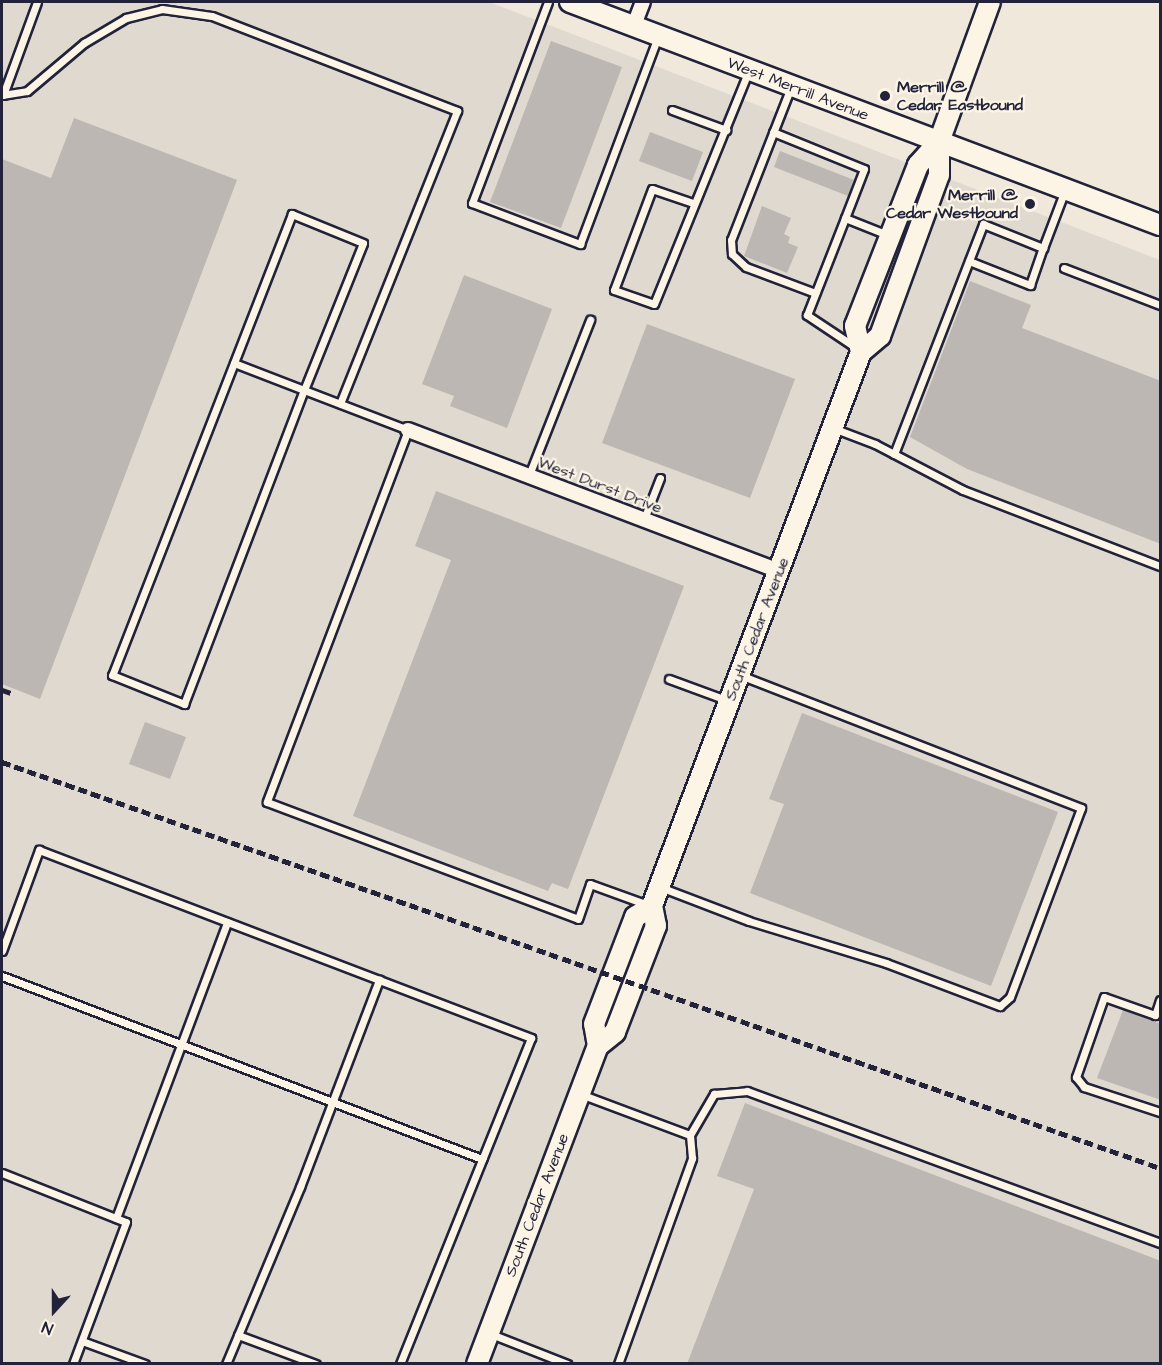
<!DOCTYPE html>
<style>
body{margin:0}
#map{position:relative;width:1162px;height:1365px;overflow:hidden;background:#efe8db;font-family:"Architects Daughter",sans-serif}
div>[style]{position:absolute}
.built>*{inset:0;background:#e0d9cf}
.building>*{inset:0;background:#bcb7b3}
.roads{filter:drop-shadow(2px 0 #22223b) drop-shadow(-2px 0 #22223b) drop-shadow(0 2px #22223b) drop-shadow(0 -2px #22223b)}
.service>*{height:7px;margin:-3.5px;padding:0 3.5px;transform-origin:3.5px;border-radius:3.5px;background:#fcf5e5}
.minor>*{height:14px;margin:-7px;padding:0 7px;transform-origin:7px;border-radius:7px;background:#fcf5e5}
.secondary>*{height:20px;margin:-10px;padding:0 10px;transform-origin:10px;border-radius:10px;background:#fcf5e5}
.rail>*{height:4.5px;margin-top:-2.25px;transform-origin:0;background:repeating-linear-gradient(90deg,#22223b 0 9px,transparent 0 13.5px)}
.dots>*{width:16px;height:16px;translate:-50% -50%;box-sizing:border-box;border:3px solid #fcf5e5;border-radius:50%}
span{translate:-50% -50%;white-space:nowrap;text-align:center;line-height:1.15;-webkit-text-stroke:4.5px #fcf5e5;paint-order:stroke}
.poi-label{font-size:16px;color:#22223b;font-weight:700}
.left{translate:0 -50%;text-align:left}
.right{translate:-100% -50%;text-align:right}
.street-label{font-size:16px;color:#22223b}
.frame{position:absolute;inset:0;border:3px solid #22223b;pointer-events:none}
.north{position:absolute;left:24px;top:1281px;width:60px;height:60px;-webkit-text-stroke:4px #fcf5e5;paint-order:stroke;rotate:201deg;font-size:16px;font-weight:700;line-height:24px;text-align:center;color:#22223b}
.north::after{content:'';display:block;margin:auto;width:21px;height:27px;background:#22223b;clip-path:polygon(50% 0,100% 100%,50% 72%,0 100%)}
</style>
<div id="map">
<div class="built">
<div style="clip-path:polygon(2px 2px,489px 2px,1160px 260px,1160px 1363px,2px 1364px)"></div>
</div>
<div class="building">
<div style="clip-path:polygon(551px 41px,622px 67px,561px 228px,490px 202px)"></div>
<div style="clip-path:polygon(74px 118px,237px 180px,40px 699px,2px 684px,2px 159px,51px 178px)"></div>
<div style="clip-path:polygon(650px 132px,703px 152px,692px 181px,639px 161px)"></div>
<div style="clip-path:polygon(780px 151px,854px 180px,848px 196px,774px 167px)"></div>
<div style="clip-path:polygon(762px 206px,791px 218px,784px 234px,790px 237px,788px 243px,798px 247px,787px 273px,744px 256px)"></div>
<div style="clip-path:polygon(464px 275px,552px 309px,507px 428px,450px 406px,454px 396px,422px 384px)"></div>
<div style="clip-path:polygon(970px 281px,1031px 305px,1022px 328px,1161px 381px,1161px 544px,967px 469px,910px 437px)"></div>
<div style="clip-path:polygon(647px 324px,795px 379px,750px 498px,602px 443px)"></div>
<div style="clip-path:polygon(436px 491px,684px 586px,568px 889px,552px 883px,548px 891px,353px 816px,451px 560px,415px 546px)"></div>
<div style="clip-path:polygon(802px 713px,1058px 812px,991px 986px,750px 893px,784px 804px,769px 799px)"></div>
<div style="clip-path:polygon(145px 722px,186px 737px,170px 779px,129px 764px)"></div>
<div style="clip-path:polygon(1123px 1010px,1161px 1024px,1161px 1100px,1097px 1078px)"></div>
<div style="clip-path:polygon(745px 1103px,1161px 1261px,1161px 1364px,687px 1364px,754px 1189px,717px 1176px)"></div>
</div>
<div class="roads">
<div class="service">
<div style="left:548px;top:2px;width:215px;rotate:110.7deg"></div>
<div style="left:472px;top:203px;width:116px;rotate:20.8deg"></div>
<div style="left:580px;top:244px;width:221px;rotate:-69.4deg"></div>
<div style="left:791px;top:87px;width:164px;rotate:111.4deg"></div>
<div style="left:731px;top:240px;width:14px;rotate:86deg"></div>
<div style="left:732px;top:254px;width:19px;rotate:43deg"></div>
<div style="left:746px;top:267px;width:74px;rotate:20.6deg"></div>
<div style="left:2px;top:95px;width:25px;rotate:-9deg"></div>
<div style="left:27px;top:91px;width:75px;rotate:-40.1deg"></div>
<div style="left:84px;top:43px;width:49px;rotate:-30.8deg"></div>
<div style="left:126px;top:18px;width:37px;rotate:-14deg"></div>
<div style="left:162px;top:9px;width:50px;rotate:8deg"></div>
<div style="left:212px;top:16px;width:263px;rotate:21.2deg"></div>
<div style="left:457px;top:111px;width:315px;rotate:111.8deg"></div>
<div style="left:3px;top:95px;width:99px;rotate:-69.9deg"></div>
<div style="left:672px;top:110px;width:58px;rotate:20.3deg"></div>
<div style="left:773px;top:132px;width:98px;rotate:22.1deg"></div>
<div style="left:864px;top:169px;width:53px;rotate:111.2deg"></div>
<div style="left:693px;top:203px;width:43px;rotate:-161.1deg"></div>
<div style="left:652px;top:189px;width:108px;rotate:110.6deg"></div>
<div style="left:614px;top:290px;width:42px;rotate:19.3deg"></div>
<div style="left:654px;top:304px;width:249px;rotate:-67.9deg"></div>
<div style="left:969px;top:261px;width:66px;rotate:21.5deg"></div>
<div style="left:1030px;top:285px;width:39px;rotate:-71deg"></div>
<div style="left:1064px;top:268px;width:103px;rotate:21.1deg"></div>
<div style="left:855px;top:347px;width:58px;rotate:-146.3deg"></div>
<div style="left:807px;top:315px;width:104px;rotate:-68.6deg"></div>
<div style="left:845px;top:218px;width:46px;rotate:21.6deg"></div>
<div style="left:234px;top:363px;width:75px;rotate:21.1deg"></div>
<div style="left:304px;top:390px;width:158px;rotate:-68.1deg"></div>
<div style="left:363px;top:243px;width:77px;rotate:-157.8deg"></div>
<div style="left:292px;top:214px;width:495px;rotate:111.3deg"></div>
<div style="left:112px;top:675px;width:78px;rotate:21.9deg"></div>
<div style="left:184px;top:704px;width:336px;rotate:-69.1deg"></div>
<div style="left:304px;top:390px;width:111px;rotate:21deg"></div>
<div style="left:408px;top:430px;width:398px;rotate:110.8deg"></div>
<div style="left:267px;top:802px;width:332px;rotate:20.6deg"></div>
<div style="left:578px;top:919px;width:37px;rotate:-71deg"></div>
<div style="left:590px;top:884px;width:62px;rotate:19.9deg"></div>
<div style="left:833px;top:428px;width:45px;rotate:20.9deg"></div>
<div style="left:875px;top:444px;width:99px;rotate:27.6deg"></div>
<div style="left:963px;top:490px;width:211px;rotate:21.1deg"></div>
<div style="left:894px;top:454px;width:247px;rotate:-68.8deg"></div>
<div style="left:983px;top:224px;width:65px;rotate:21.8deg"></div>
<div style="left:1043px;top:248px;width:62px;rotate:-69.2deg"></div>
<div style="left:529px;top:475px;width:167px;rotate:-68.5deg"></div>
<div style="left:644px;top:519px;width:44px;rotate:-68.7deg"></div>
<div style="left:669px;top:679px;width:64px;rotate:20.1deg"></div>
<div style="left:660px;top:887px;width:95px;rotate:20.9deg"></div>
<div style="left:749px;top:921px;width:143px;rotate:17deg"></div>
<div style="left:886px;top:963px;width:122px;rotate:20.7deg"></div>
<div style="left:1000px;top:1006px;width:13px;rotate:-42deg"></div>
<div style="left:1010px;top:997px;width:202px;rotate:-69.4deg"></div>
<div style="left:1081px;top:808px;width:364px;rotate:-158.7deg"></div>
<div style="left:2px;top:951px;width:108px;rotate:-69.9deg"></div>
<div style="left:39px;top:850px;width:527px;rotate:20.91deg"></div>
<div style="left:531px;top:1038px;width:351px;rotate:111.9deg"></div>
<div style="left:2px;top:976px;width:514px;rotate:20.87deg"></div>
<div style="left:1160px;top:1000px;width:16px;rotate:108deg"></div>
<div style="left:1155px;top:1015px;width:54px;rotate:-160.6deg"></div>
<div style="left:1104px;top:997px;width:85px;rotate:109.3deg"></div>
<div style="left:1076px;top:1077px;width:13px;rotate:51deg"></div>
<div style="left:1084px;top:1087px;width:80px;rotate:18.2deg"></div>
<div style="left:583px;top:1095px;width:114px;rotate:20.5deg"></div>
<div style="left:2px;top:1173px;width:133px;rotate:21.6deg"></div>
<div style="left:126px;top:1222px;width:152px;rotate:110.5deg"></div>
<div style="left:116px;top:1218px;width:316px;rotate:-69.4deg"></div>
<div style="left:491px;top:1334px;width:82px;rotate:21.5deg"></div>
<div style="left:238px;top:1335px;width:83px;rotate:20.4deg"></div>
<div style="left:82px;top:1341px;width:67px;rotate:20.1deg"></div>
<div style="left:226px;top:1364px;width:192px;rotate:-67.3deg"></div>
<div style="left:300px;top:1187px;width:222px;rotate:-69.1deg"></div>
<div style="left:618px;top:1364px;width:219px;rotate:-70.2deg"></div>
<div style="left:692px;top:1158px;width:23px;rotate:-95deg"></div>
<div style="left:690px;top:1135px;width:48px;rotate:-59.7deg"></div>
<div style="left:714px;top:1094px;width:33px;rotate:-5deg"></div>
<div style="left:747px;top:1091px;width:440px;rotate:20.2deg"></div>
</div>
<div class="minor">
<div style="left:634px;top:25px;width:25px;rotate:-69deg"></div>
<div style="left:408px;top:430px;width:398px;rotate:20.8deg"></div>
</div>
<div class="secondary">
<div style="left:570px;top:2px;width:631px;rotate:20.7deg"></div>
<div style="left:861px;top:352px;width:27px;rotate:-103deg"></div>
<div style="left:855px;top:326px;width:173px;rotate:-68.6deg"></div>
<div style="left:918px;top:165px;width:31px;rotate:-48deg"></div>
<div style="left:598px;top:1046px;width:22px;rotate:-100deg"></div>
<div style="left:594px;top:1024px;width:115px;rotate:-69deg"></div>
<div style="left:635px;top:917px;width:20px;rotate:-33deg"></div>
<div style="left:477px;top:1364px;width:340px;rotate:-69.2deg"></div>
<div style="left:598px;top:1046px;width:22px;rotate:-39deg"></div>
<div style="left:615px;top:1032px;width:114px;rotate:-68.9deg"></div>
<div style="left:656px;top:926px;width:20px;rotate:-101deg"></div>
<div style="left:652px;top:906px;width:592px;rotate:-69.33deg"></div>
<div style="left:861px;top:352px;width:25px;rotate:-40deg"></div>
<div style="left:880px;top:336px;width:171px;rotate:-69.9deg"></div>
<div style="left:939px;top:175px;width:33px;rotate:-90deg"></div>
<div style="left:939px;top:142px;width:149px;rotate:-70deg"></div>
</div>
</div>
<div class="rail">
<div style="left:2px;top:690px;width:13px;rotate:18deg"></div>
<div style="left:2px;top:762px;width:1227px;rotate:19.32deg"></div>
</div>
<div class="dots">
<div style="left:885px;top:96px;background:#22223b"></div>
<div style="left:1030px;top:204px;background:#22223b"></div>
</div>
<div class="poi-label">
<span class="left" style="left:897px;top:96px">Merrill @<br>Cedar Eastbound</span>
<span class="right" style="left:1018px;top:204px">Merrill @<br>Cedar Westbound</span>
</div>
<div class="street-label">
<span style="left:798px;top:89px;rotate:21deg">West Merrill Avenue</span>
<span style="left:600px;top:485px;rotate:21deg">West Durst Drive</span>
<span style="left:757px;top:629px;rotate:-69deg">South Cedar Avenue</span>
<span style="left:537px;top:1205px;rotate:-69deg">South Cedar Avenue</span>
</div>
<div class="frame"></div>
<div class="north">N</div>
</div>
